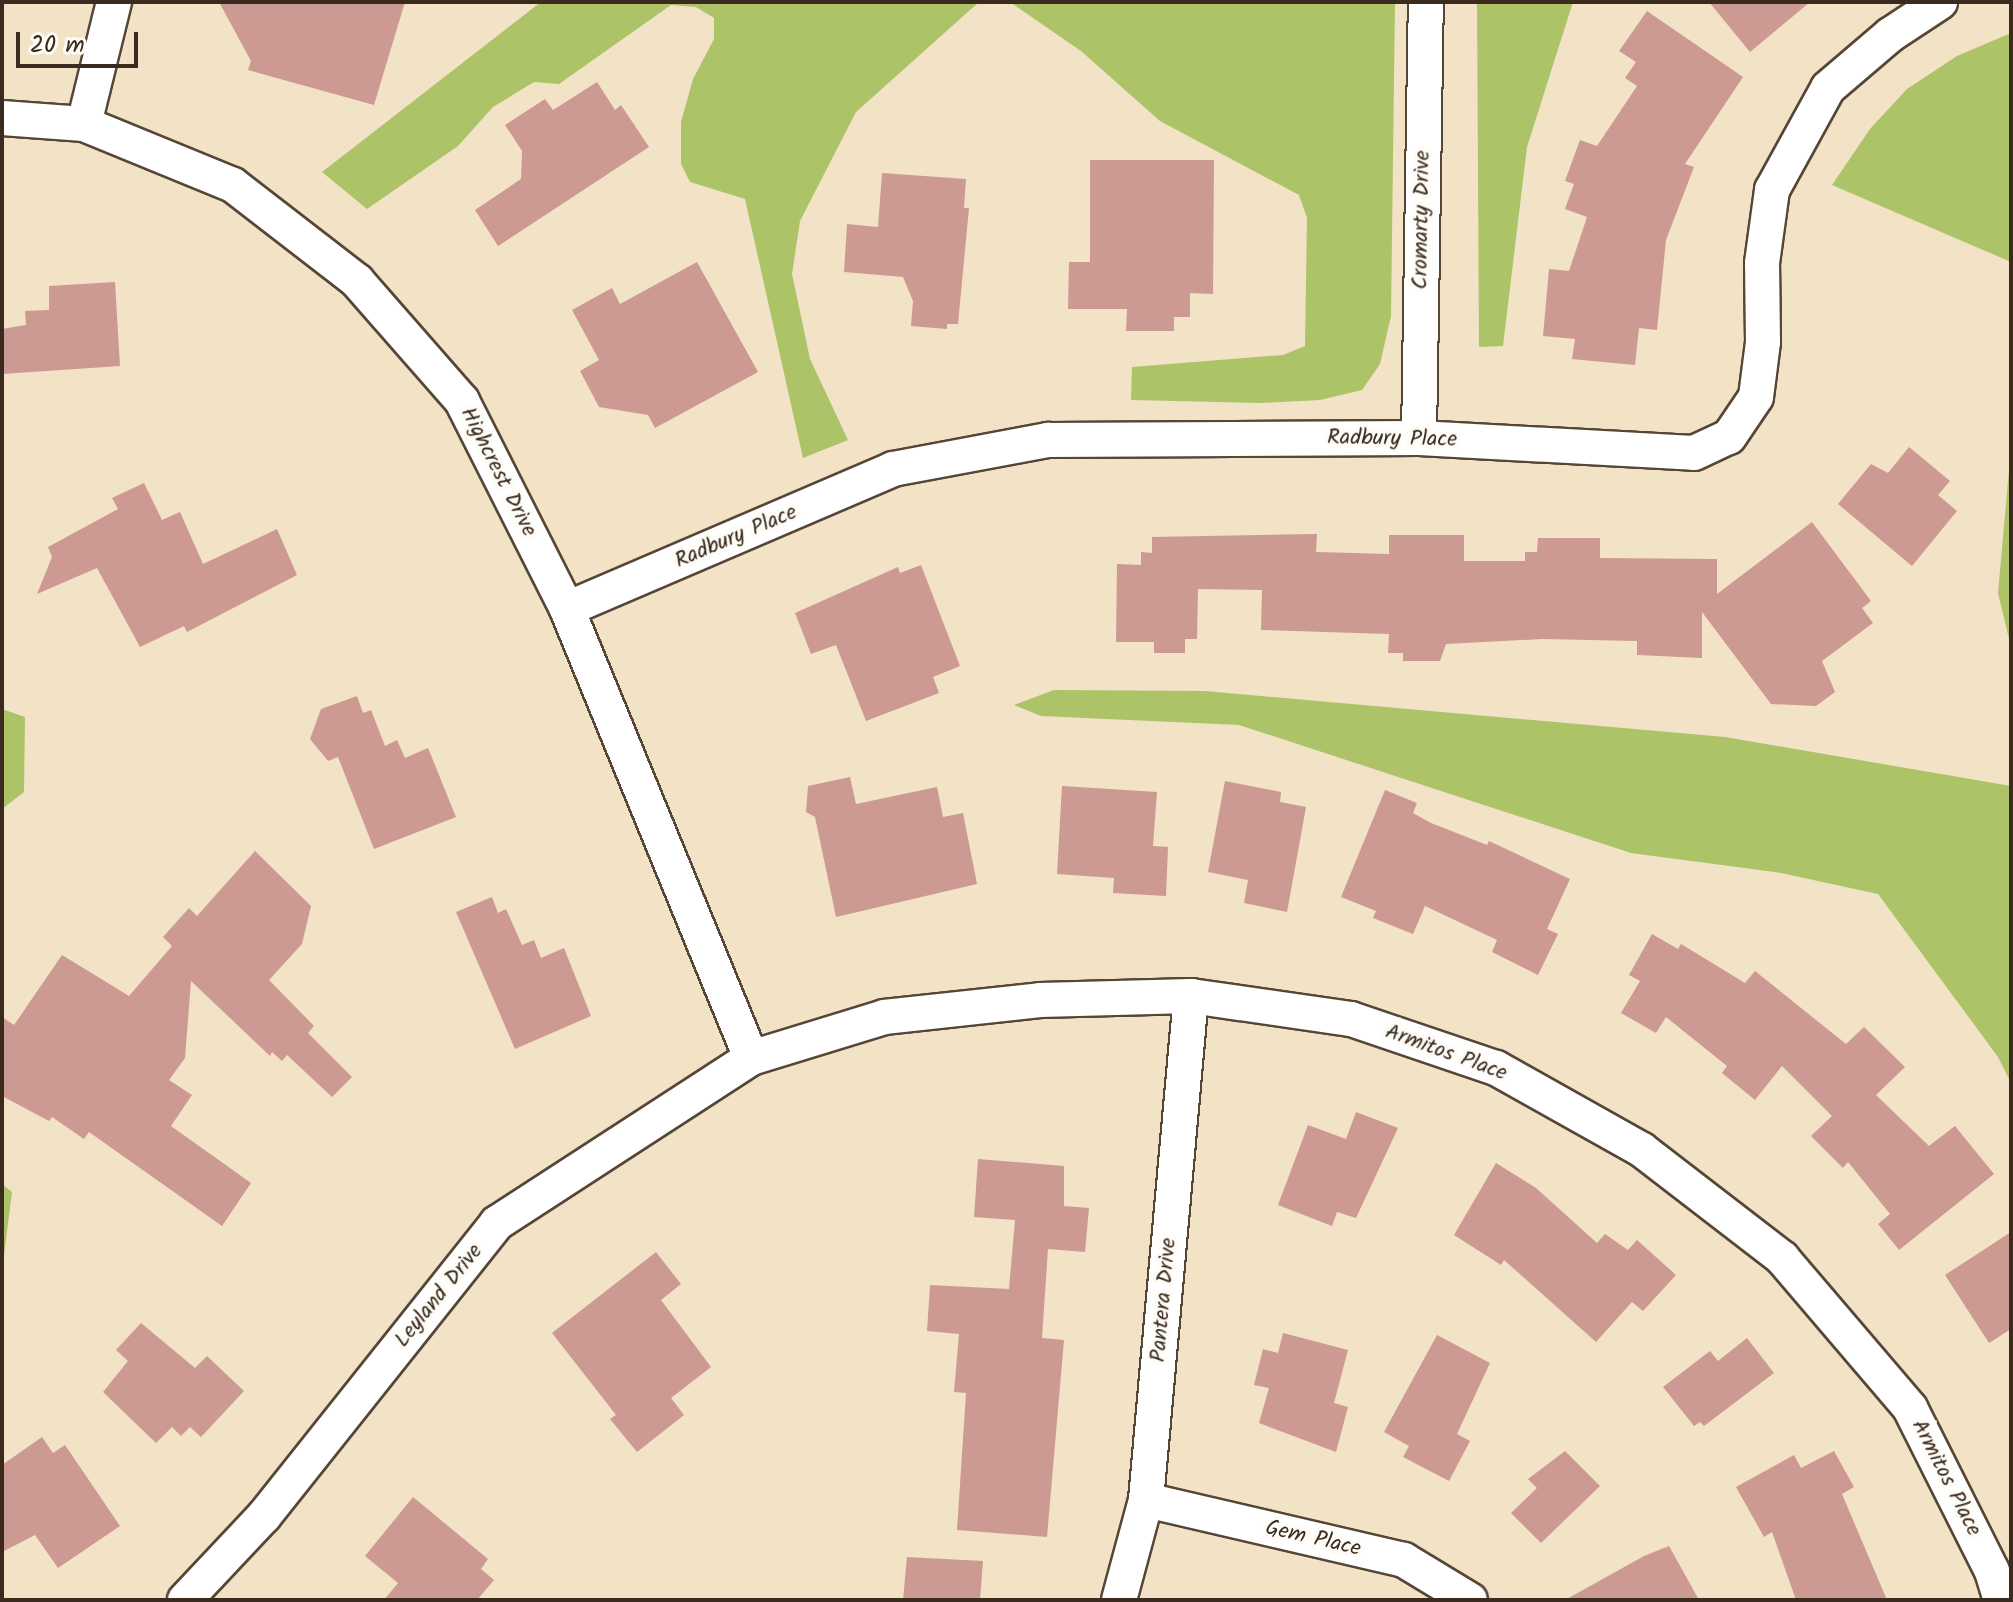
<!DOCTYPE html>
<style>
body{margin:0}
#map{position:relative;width:2013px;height:1602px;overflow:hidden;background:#f2e2c6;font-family:Kalam,sans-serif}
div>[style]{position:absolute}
.green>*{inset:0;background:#adc367}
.building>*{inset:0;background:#cd9993}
.roads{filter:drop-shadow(2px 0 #564637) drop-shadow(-2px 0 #564637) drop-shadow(0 2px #564637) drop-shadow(0 -2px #564637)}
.minor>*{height:34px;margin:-17px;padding:0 17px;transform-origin:17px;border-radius:17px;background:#fff}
span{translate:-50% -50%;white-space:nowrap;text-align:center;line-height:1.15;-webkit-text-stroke:8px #fdfcf7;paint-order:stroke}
.street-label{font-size:22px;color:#3b2a1e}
.frame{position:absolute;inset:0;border:4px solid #3b2a1e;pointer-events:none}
.scale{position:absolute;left:16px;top:32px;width:122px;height:36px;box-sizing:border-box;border:4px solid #3b2a1e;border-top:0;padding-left:10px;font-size:24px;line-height:28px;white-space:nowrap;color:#3b2a1e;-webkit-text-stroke:6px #fdfcf7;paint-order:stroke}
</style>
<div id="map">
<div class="green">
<div style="clip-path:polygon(541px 2px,979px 2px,856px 112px,800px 221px,792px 274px,810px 359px,848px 440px,803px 458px,745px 199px,690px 182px,681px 164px,681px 122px,693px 79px,714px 39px,714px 18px,696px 7px,671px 5px,559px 84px,534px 82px,493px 107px,458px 146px,367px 209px,322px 172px)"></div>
<div style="clip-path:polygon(1010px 2px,1395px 2px,1391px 316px,1380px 364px,1362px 390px,1320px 400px,1260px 403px,1131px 400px,1132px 367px,1283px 355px,1305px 346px,1307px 218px,1299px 195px,1160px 121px,1081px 51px)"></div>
<div style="clip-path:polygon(1477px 2px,1573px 2px,1527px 147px,1503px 346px,1479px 347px)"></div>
<div style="clip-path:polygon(2011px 33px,2011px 262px,1832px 185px,1870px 129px,1907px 89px,1957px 56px)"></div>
<div style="clip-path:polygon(2011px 448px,2011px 647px,1998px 593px)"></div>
<div style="clip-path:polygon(1054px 690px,1205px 691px,1725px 737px,2011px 786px,2011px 1083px,1998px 1057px,1878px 894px,1781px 873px,1631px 853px,1239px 725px,1041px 716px,1014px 705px)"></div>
<div style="clip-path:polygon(2px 709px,25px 717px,24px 792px,2px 809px)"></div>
<div style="clip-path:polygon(2px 1184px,12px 1192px,2px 1271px)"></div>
</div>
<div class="building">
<div style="clip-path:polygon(219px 2px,405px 2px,374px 105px,248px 70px,251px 61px)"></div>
<div style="clip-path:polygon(1709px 2px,1810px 2px,1750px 52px)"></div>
<div style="clip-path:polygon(1647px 11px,1743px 77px,1685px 164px,1694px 167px,1666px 240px,1657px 330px,1639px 328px,1635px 365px,1572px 359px,1575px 339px,1543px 336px,1549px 269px,1569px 271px,1587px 217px,1565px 209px,1574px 184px,1565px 181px,1580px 140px,1597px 146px,1637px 86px,1625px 78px,1636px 62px,1619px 51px)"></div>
<div style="clip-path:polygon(597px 82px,615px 110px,621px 105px,649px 147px,498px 246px,475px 210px,521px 179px,522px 151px,505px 125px,545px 99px,553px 110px)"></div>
<div style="clip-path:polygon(1090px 160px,1214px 160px,1213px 294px,1190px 293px,1190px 317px,1174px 317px,1174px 331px,1126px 331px,1127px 309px,1068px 309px,1069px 262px,1090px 262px)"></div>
<div style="clip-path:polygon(882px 173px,966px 179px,964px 208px,969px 208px,958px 324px,947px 324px,947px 329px,911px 326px,913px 301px,903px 277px,844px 272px,847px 224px,878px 227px)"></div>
<div style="clip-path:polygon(697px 262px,758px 372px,655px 428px,648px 415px,599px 407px,580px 371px,599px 360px,572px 310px,612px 288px,620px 304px)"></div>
<div style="clip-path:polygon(115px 282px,120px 366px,2px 374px,2px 329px,26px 325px,25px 311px,49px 310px,49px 286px)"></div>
<div style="clip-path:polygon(1909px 447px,1950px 481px,1938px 495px,1957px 511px,1912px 566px,1838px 504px,1871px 464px,1888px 473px)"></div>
<div style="clip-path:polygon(144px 483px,162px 520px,180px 512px,203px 564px,277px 529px,297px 575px,187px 632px,184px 626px,140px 647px,97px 568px,37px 594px,52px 557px,48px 547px,118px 509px,112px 498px)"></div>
<div style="clip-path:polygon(1812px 522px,1871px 601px,1862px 608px,1873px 623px,1822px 661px,1835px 692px,1816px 706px,1771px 704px,1702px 612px,1702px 658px,1637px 655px,1637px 641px,1542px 639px,1446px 644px,1440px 661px,1403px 661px,1403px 653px,1388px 653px,1389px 634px,1261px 630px,1262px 590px,1198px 589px,1197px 639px,1185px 639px,1185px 653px,1154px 653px,1154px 642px,1116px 642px,1117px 564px,1141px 565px,1141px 552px,1152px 553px,1152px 537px,1317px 534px,1316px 552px,1389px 554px,1389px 535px,1464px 535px,1464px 561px,1525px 561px,1525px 552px,1537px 552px,1538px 538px,1600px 538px,1600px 558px,1717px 559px,1717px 594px)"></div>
<div style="clip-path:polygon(921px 565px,960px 666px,933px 677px,939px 693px,866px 721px,836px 645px,811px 654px,795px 613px,898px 567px,900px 573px)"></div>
<div style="clip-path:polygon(357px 696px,363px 713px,371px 710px,385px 746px,397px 740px,405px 758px,428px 748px,456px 817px,374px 849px,338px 757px,328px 761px,310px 739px,321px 709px)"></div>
<div style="clip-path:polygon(850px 777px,856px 804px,937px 787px,943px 817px,963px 813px,977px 884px,836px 917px,815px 817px,806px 812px,808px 786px)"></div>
<div style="clip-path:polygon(1225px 781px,1281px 792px,1280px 802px,1306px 807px,1287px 912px,1244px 903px,1248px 880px,1208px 872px)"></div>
<div style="clip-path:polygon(1062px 786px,1157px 792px,1153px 846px,1168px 847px,1166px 896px,1113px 893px,1114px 878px,1057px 874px)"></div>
<div style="clip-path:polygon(1385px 790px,1417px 803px,1413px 813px,1431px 823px,1487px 845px,1489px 841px,1570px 879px,1547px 929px,1558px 934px,1538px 975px,1492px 952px,1497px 940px,1425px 906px,1413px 934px,1373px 918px,1376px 911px,1341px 897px)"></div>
<div style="clip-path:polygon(255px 851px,311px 906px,302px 944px,269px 980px,314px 1026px,308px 1033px,352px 1077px,332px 1097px,287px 1055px,282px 1061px,272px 1052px,270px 1056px,191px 981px,185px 1058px,169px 1080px,192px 1095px,171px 1126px,251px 1183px,222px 1226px,89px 1132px,84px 1139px,52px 1117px,49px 1121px,2px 1096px,2px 1017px,14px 1025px,62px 955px,129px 996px,172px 946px,163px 937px,189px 908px,197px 916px)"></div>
<div style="clip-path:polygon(492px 897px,498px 913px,506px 909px,522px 945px,534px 940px,541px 958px,564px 948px,591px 1016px,515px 1049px,456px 912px)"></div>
<div style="clip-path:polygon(1652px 934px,1678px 949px,1681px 944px,1745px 983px,1755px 971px,1846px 1044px,1864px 1027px,1905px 1067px,1876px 1095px,1929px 1146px,1955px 1126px,1994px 1174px,1899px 1250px,1878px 1224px,1890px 1214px,1848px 1162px,1843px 1168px,1811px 1136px,1832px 1116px,1782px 1066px,1755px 1100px,1722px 1073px,1727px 1066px,1666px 1017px,1656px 1033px,1621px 1013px,1640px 981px,1629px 975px)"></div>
<div style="clip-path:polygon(1356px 1112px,1398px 1128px,1356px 1218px,1337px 1212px,1332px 1226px,1278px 1205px,1308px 1125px,1346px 1139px)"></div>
<div style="clip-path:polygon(978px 1159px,1064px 1166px,1064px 1206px,1089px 1208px,1085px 1252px,1048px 1249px,1042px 1338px,1064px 1340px,1047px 1537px,957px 1530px,966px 1393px,954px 1392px,959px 1334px,927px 1331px,930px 1285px,1009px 1289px,1015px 1220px,974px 1217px)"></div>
<div style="clip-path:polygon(1496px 1163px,1536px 1188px,1597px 1243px,1605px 1234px,1628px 1250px,1637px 1240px,1676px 1275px,1643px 1311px,1632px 1302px,1596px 1342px,1504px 1260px,1501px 1265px,1454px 1235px)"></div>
<div style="clip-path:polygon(2011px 1232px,2011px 1329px,1989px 1343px,1945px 1275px)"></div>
<div style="clip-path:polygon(656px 1252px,681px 1284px,661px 1300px,711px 1367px,671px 1398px,684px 1415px,637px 1452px,610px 1419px,616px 1415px,552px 1333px)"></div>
<div style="clip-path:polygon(141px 1323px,195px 1368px,207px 1356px,244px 1391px,201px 1437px,190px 1427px,181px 1436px,172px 1427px,156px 1443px,103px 1392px,128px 1361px,116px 1350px)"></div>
<div style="clip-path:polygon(1283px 1333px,1348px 1350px,1334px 1403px,1348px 1407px,1336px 1452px,1259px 1423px,1269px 1388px,1254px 1385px,1263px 1349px,1278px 1353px)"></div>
<div style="clip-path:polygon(1437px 1335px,1490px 1363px,1457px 1434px,1470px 1441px,1449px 1481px,1403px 1457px,1409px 1446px,1384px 1432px)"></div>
<div style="clip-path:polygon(1747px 1338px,1774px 1373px,1704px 1426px,1700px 1422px,1694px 1426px,1663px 1387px,1710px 1351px,1718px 1361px)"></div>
<div style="clip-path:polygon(42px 1437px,53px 1453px,65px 1445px,120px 1526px,58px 1568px,35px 1535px,2px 1552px,2px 1465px)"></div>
<div style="clip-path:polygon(1565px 1451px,1600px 1486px,1541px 1543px,1511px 1513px,1537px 1488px,1528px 1479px)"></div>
<div style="clip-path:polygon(1834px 1451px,1854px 1487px,1842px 1494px,1887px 1600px,1796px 1600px,1772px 1532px,1764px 1537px,1736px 1487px,1794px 1455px,1801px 1468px)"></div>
<div style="clip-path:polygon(413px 1497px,488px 1559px,481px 1569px,494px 1580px,477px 1600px,384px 1600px,398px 1583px,365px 1556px)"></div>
<div style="clip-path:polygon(1669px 1546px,1699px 1600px,1565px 1600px,1644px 1556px)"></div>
<div style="clip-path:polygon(907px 1557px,983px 1561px,980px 1600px,903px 1600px)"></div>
</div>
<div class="roads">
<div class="minor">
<div style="left:2px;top:118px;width:82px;rotate:4.2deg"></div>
<div style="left:84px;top:124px;width:161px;rotate:22.3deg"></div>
<div style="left:233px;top:185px;width:157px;rotate:37.7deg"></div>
<div style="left:357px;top:281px;width:159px;rotate:48.8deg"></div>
<div style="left:462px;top:401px;width:233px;rotate:63.2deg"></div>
<div style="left:567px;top:609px;width:485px;rotate:67.7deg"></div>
<div style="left:84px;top:124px;width:126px;rotate:-76.2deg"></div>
<div style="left:1419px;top:438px;width:436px;rotate:-89.1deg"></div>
<div style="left:567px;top:609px;width:355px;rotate:-23.2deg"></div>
<div style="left:893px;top:469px;width:158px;rotate:-10.6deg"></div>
<div style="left:1048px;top:440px;width:371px;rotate:-0.3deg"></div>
<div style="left:1419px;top:438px;width:275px;rotate:3.1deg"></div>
<div style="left:1694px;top:453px;width:38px;rotate:-25deg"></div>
<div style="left:1729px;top:437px;width:48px;rotate:-56deg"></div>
<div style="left:1756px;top:397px;width:55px;rotate:-82.7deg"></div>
<div style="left:1763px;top:342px;width:79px;rotate:-90.7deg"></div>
<div style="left:1762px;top:263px;width:74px;rotate:-82.2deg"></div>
<div style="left:1772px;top:190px;width:116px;rotate:-61.2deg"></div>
<div style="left:1828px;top:88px;width:82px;rotate:-40.5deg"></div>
<div style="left:1890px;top:35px;width:60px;rotate:-33.4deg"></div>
<div style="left:1146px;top:1500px;width:265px;rotate:13.1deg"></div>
<div style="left:1404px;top:1560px;width:77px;rotate:31.2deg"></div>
<div style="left:185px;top:1600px;width:115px;rotate:-46.8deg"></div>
<div style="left:264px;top:1516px;width:374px;rotate:-51.5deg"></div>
<div style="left:497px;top:1223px;width:303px;rotate:-33deg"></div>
<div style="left:751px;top:1058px;width:139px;rotate:-17.1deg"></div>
<div style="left:884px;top:1017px;width:157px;rotate:-6.2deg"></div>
<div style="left:1040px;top:1000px;width:151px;rotate:-1.5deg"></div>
<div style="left:1191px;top:996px;width:162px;rotate:8.2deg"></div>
<div style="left:1351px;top:1019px;width:153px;rotate:18.7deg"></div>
<div style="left:1496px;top:1068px;width:167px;rotate:29.3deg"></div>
<div style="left:1642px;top:1150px;width:177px;rotate:37.6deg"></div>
<div style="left:1782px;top:1258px;width:197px;rotate:49.5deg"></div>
<div style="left:1910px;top:1408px;width:182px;rotate:63.3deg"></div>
<div style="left:1992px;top:1571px;width:30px;rotate:73deg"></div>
<div style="left:1119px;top:1600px;width:104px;rotate:-74.9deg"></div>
<div style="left:1146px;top:1500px;width:506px;rotate:-84.9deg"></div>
</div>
</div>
<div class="street-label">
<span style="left:1422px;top:220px;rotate:-89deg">Cromarty Drive</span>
<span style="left:1392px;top:439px;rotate:1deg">Radbury Place</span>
<span style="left:498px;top:472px;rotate:63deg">Highcrest Drive</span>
<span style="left:736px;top:537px;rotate:-23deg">Radbury Place</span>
<span style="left:1446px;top:1053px;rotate:20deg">Armitos Place</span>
<span style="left:439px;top:1296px;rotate:-51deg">Leyland Drive</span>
<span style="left:1164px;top:1300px;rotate:-85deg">Pantera Drive</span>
<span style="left:1946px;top:1478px;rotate:63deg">Armitos Place</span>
<span style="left:1313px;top:1539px;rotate:13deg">Gem Place</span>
</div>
<div class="frame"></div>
<div class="scale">20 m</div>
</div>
